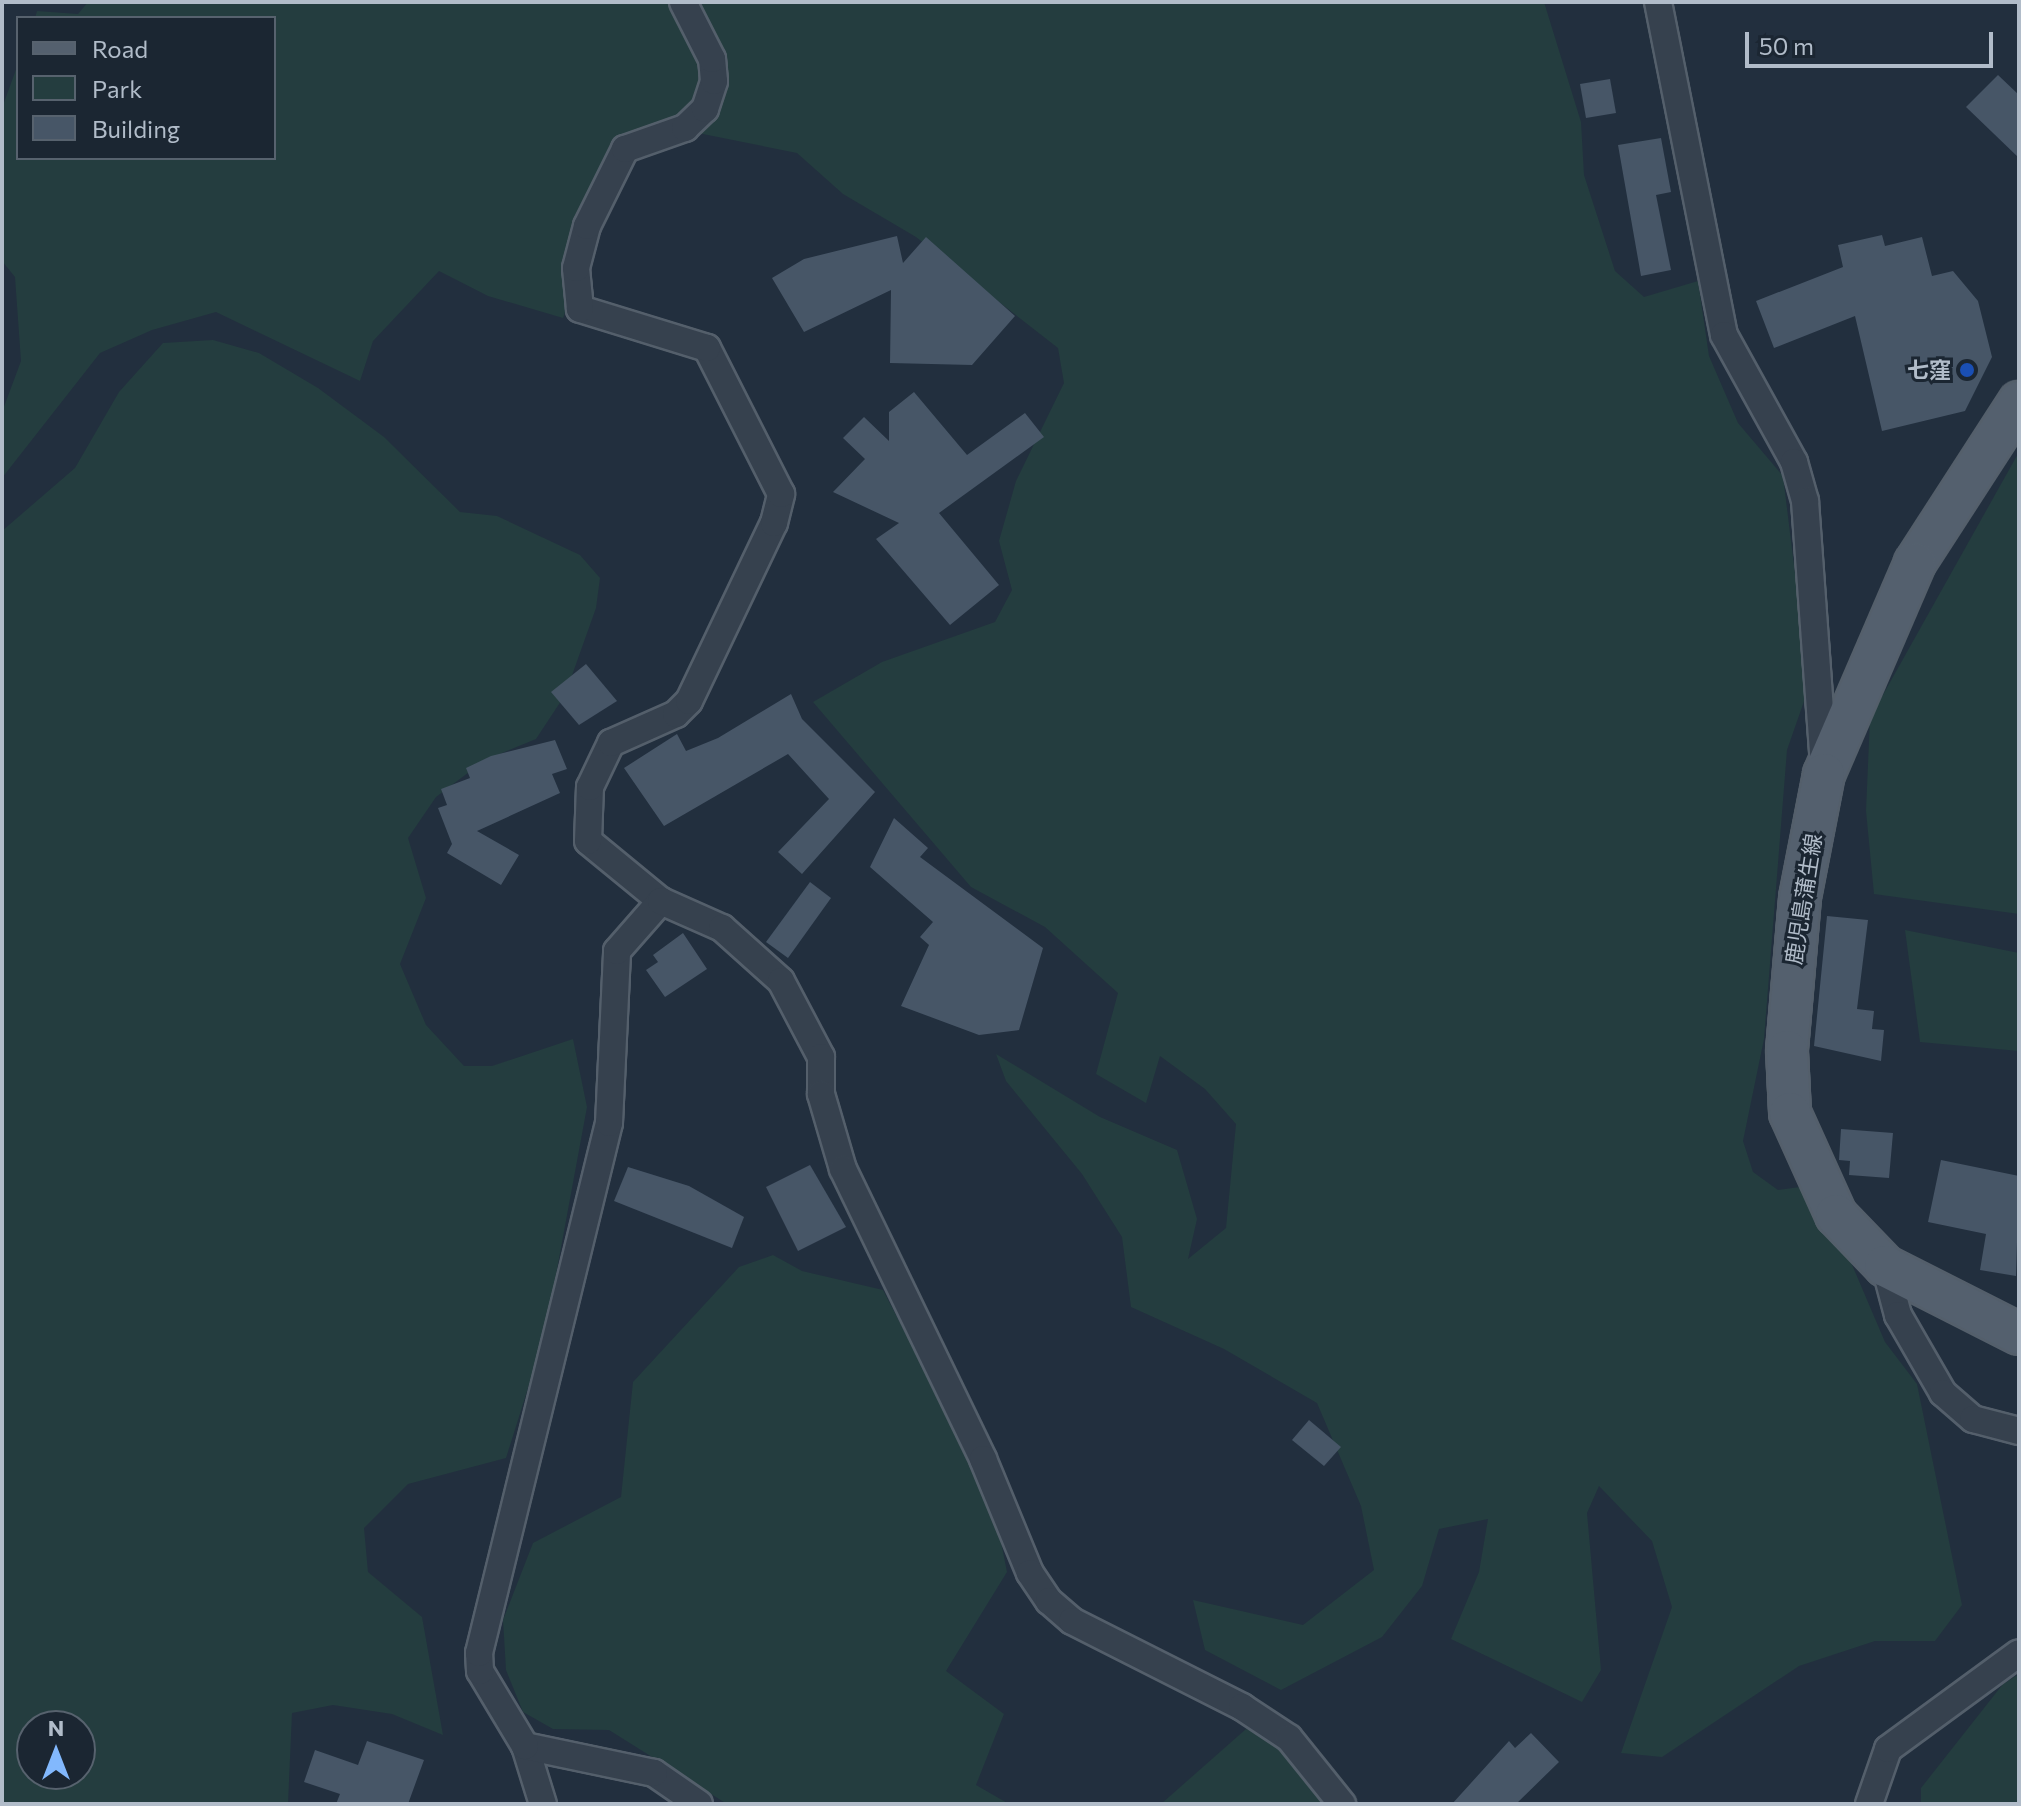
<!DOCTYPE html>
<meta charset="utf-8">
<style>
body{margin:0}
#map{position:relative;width:2021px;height:1806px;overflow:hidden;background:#222f3e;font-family:Commissioner,"Noto Sans JP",sans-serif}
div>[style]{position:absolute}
.green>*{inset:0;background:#243d3f}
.building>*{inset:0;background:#475667}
.roads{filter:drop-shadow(2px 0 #545f6b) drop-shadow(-2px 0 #545f6b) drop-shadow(0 2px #545f6b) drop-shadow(0 -2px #545f6b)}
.street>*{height:26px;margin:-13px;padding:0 13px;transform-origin:13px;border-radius:13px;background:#36414e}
.primary>*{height:40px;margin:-20px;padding:0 20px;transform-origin:20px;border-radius:20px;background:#54606e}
.dots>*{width:22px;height:22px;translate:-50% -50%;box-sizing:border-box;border:4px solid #1b2632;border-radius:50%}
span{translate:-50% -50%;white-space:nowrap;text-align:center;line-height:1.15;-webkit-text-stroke:6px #1b2632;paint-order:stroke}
.poi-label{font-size:22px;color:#b1bcc9;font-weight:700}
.right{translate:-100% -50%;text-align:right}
.street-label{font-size:22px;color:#b1bcc9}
.frame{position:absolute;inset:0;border:4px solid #b1bcc9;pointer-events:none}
.legend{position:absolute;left:16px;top:16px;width:260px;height:144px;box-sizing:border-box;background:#1b2632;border:2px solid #57626e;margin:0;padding:10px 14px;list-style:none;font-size:24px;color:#b1bcc9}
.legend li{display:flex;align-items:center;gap:16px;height:40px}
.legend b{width:40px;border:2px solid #57626e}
.north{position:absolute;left:16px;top:1710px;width:80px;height:80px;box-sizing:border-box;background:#1b2632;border:2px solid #57626e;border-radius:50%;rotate:0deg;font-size:22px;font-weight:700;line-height:32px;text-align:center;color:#b1bcc9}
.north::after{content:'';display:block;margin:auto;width:28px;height:36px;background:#82b8fd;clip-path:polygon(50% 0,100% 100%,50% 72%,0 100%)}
.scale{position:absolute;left:1745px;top:32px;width:248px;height:36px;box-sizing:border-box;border:4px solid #b1bcc9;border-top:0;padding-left:10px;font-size:24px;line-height:28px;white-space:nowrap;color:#b1bcc9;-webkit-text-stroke:6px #1b2632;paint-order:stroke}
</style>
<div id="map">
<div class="green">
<div style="clip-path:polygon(88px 2px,1544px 2px,1581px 122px,1584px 175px,1615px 271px,1644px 297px,1698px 281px,1709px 356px,1738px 423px,1783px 476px,1809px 687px,1787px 750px,1764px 1039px,1743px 1141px,1753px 1172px,1778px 1190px,1800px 1187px,1850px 1260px,1885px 1342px,1917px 1384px,1962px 1605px,1935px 1641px,1875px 1641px,1799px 1666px,1662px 1757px,1621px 1753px,1672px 1607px,1652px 1541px,1599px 1486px,1587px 1513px,1601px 1670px,1582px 1702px,1451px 1639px,1479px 1572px,1488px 1519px,1439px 1529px,1422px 1586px,1382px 1637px,1281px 1690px,1205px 1650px,1193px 1600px,1303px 1625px,1374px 1570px,1361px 1506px,1317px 1403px,1224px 1349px,1131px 1307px,1122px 1237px,1082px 1174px,1006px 1081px,996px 1054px,1100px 1117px,1177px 1150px,1197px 1219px,1188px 1259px,1226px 1228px,1236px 1124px,1205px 1089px,1160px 1056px,1146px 1103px,1096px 1074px,1118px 993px,1045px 927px,971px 887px,813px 702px,882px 662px,995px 622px,1012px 590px,999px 541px,1016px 481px,1064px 383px,1058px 348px,916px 237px,843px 194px,797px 153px,653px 124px,608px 196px,563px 318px,488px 296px,439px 271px,373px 341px,360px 381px,216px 312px,152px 330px,100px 353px,2px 478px,2px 412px,21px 361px,15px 277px,2px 261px,2px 108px,18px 64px,18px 158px,274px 158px,274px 18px,35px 18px,37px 11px,78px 14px)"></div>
<div style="clip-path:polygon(evenodd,213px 340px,259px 353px,318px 388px,384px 437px,460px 512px,497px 516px,580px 555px,600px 578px,596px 608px,565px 695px,536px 739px,485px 760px,436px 797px,408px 838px,426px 898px,400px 964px,426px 1025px,464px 1066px,492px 1066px,573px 1039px,587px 1107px,545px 1334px,506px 1458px,408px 1484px,364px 1528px,368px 1572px,422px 1617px,443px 1735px,392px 1714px,333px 1705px,292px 1713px,288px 1804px,2px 1804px,2px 531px,75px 468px,119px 392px,163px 343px,213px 340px,32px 1726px,80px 1726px,80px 1774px,32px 1774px,32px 1726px)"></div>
<div style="clip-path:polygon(2019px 452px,2019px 914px,1874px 894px,1866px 811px,1870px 718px)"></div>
<div style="clip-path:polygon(1905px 930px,2019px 953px,2019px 1051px,1920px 1042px)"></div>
<div style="clip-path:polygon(773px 1255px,802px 1271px,883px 1290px,993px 1502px,1007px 1572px,946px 1671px,1004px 1714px,976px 1785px,1009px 1804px,727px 1804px,609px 1730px,553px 1729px,523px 1712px,506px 1670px,503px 1620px,533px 1543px,621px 1497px,633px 1382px,739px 1267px)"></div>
<div style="clip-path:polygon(2019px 1674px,2019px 1804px,1921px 1804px,1921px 1788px,2003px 1684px)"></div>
<div style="clip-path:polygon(1246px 1729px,1264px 1734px,1312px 1779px,1325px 1804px,1161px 1804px)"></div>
</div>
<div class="building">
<div style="clip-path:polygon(1998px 75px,2019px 95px,2019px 158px,1966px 107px)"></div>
<div style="clip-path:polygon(1610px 79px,1616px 113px,1586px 118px,1580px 84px)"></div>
<div style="clip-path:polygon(1661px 138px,1671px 192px,1656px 195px,1671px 270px,1641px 276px,1618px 145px)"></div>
<div style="clip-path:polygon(1882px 235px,1885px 246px,1922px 237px,1932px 276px,1953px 271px,1978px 301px,1992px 357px,1965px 411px,1882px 431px,1855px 316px,1774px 348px,1756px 301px,1843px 267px,1838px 245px)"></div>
<div style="clip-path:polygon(897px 236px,903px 263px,926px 237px,1015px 316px,972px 365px,890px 363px,891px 290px,804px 332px,772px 278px,804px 259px)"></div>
<div style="clip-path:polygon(914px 392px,967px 455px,1025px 413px,1044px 437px,939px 513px,999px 585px,950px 625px,876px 539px,899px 523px,833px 492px,865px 459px,843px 438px,864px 417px,889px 441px,889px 412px)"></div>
<div style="clip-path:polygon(586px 664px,617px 701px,579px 725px,551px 692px)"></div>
<div style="clip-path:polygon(791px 694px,802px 719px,875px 792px,802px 874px,778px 852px,829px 799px,788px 754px,664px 826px,624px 768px,677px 734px,686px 751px,718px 738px)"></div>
<div style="clip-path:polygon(555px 740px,567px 769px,552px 774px,560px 793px,477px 831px,519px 855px,501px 885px,447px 853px,452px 844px,438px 808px,447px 805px,441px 789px,470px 778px,466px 768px,491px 756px)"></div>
<div style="clip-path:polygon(894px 818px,928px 848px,920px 857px,1043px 948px,1019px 1030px,979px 1035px,901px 1006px,929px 945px,920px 937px,933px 922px,870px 867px)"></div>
<div style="clip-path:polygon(810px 882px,831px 898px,788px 958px,766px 942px)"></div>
<div style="clip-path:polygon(1827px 916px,1868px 920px,1857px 1009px,1874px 1011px,1872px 1029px,1884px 1030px,1881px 1061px,1814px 1046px)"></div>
<div style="clip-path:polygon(683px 933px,707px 969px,665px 997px,646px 970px,658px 962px,653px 955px)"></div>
<div style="clip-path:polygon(1841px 1129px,1893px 1133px,1889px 1178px,1849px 1175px,1850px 1161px,1839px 1160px)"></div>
<div style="clip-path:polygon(1941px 1160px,2019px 1176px,2016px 1276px,1980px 1270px,1986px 1234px,1928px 1222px)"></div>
<div style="clip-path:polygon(810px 1165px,846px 1227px,798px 1251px,766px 1187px)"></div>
<div style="clip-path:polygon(628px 1167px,689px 1186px,744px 1217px,732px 1248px,614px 1201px)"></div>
<div style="clip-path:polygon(1309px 1420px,1341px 1447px,1324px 1466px,1292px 1440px)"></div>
<div style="clip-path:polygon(1531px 1733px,1559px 1762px,1516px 1804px,1452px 1804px,1509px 1741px,1515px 1748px)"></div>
<div style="clip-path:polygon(367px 1741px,424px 1760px,408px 1804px,336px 1804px,340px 1794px,304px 1782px,315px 1750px,358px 1765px)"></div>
</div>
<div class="roads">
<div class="street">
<div style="left:1658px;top:2px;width:339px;rotate:78.8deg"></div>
<div style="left:1724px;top:335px;width:145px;rotate:61.1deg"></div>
<div style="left:1794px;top:462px;width:41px;rotate:74.2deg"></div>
<div style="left:1805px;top:501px;width:264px;rotate:85.9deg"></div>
<div style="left:661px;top:901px;width:94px;rotate:-140.6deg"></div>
<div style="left:588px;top:841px;width:54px;rotate:-87.9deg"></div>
<div style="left:590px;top:787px;width:49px;rotate:-64.5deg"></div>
<div style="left:611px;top:743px;width:71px;rotate:-24deg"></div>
<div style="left:676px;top:714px;width:18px;rotate:-45deg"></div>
<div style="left:689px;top:701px;width:197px;rotate:-64.5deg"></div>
<div style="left:774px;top:523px;width:30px;rotate:-76deg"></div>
<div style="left:781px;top:494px;width:164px;rotate:-116.9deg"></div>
<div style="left:707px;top:348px;width:133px;rotate:-162.9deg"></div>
<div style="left:580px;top:309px;width:41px;rotate:-95.6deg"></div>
<div style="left:576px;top:268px;width:43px;rotate:-75.3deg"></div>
<div style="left:587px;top:226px;width:86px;rotate:-63.7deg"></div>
<div style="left:625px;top:149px;width:64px;rotate:-19.3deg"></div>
<div style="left:685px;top:128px;width:28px;rotate:-44deg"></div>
<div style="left:705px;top:109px;width:29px;rotate:-72deg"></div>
<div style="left:714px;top:81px;width:22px;rotate:-95deg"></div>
<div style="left:712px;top:59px;width:64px;rotate:-117deg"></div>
<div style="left:1885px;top:1266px;width:51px;rotate:75.1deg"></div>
<div style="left:1898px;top:1315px;width:90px;rotate:60deg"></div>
<div style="left:1943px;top:1393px;width:40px;rotate:41deg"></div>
<div style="left:1973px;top:1419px;width:48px;rotate:14.6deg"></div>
<div style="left:525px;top:1746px;width:61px;rotate:72.8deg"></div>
<div style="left:699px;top:1804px;width:55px;rotate:-145.4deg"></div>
<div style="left:654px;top:1773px;width:132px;rotate:-168.2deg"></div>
<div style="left:525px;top:1746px;width:87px;rotate:-121deg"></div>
<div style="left:480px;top:1671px;width:18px;rotate:-93deg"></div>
<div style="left:479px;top:1653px;width:546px;rotate:-76.22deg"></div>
<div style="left:609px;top:1123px;width:172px;rotate:-87.3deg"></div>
<div style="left:617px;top:951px;width:67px;rotate:-48.7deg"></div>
<div style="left:661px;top:901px;width:67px;rotate:23.9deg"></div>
<div style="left:722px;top:928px;width:79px;rotate:41.9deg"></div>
<div style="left:781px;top:981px;width:86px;rotate:62.2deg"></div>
<div style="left:821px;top:1057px;width:37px;rotate:90deg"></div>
<div style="left:821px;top:1094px;width:78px;rotate:73.7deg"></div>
<div style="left:843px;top:1169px;width:322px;rotate:64.2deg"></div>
<div style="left:983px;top:1459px;width:123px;rotate:67.6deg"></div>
<div style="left:1030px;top:1573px;width:34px;rotate:56deg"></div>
<div style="left:1049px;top:1601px;width:30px;rotate:41deg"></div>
<div style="left:1072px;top:1621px;width:191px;rotate:26.8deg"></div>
<div style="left:1242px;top:1707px;width:56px;rotate:33.4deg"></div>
<div style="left:1289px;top:1738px;width:85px;rotate:51.2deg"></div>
<div style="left:1869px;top:1804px;width:58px;rotate:-70.9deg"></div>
<div style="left:1888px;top:1749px;width:162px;rotate:-36.2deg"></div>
</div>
<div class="primary">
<div style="left:2019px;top:402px;width:192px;rotate:122.9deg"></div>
<div style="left:1915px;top:563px;width:230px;rotate:113.3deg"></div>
<div style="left:1824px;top:774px;width:126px;rotate:101deg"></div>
<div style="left:1800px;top:898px;width:154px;rotate:94.9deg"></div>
<div style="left:1787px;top:1051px;width:62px;rotate:87.2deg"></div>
<div style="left:1790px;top:1113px;width:112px;rotate:65.7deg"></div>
<div style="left:1836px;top:1215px;width:71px;rotate:46.1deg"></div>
<div style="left:1885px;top:1266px;width:150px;rotate:26.9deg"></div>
</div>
</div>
<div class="dots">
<div style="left:1967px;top:370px;background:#1a4fb4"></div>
</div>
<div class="poi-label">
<span class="right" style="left:1951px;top:370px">七窪</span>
</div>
<div class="street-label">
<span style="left:1803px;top:899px;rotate:-81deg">鹿児島蒲生線</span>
</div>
<div class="frame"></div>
<ul class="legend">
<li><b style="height:10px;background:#54606e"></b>Road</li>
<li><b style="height:22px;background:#243d3f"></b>Park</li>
<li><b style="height:22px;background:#475667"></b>Building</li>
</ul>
<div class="north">N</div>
<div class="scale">50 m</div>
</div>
